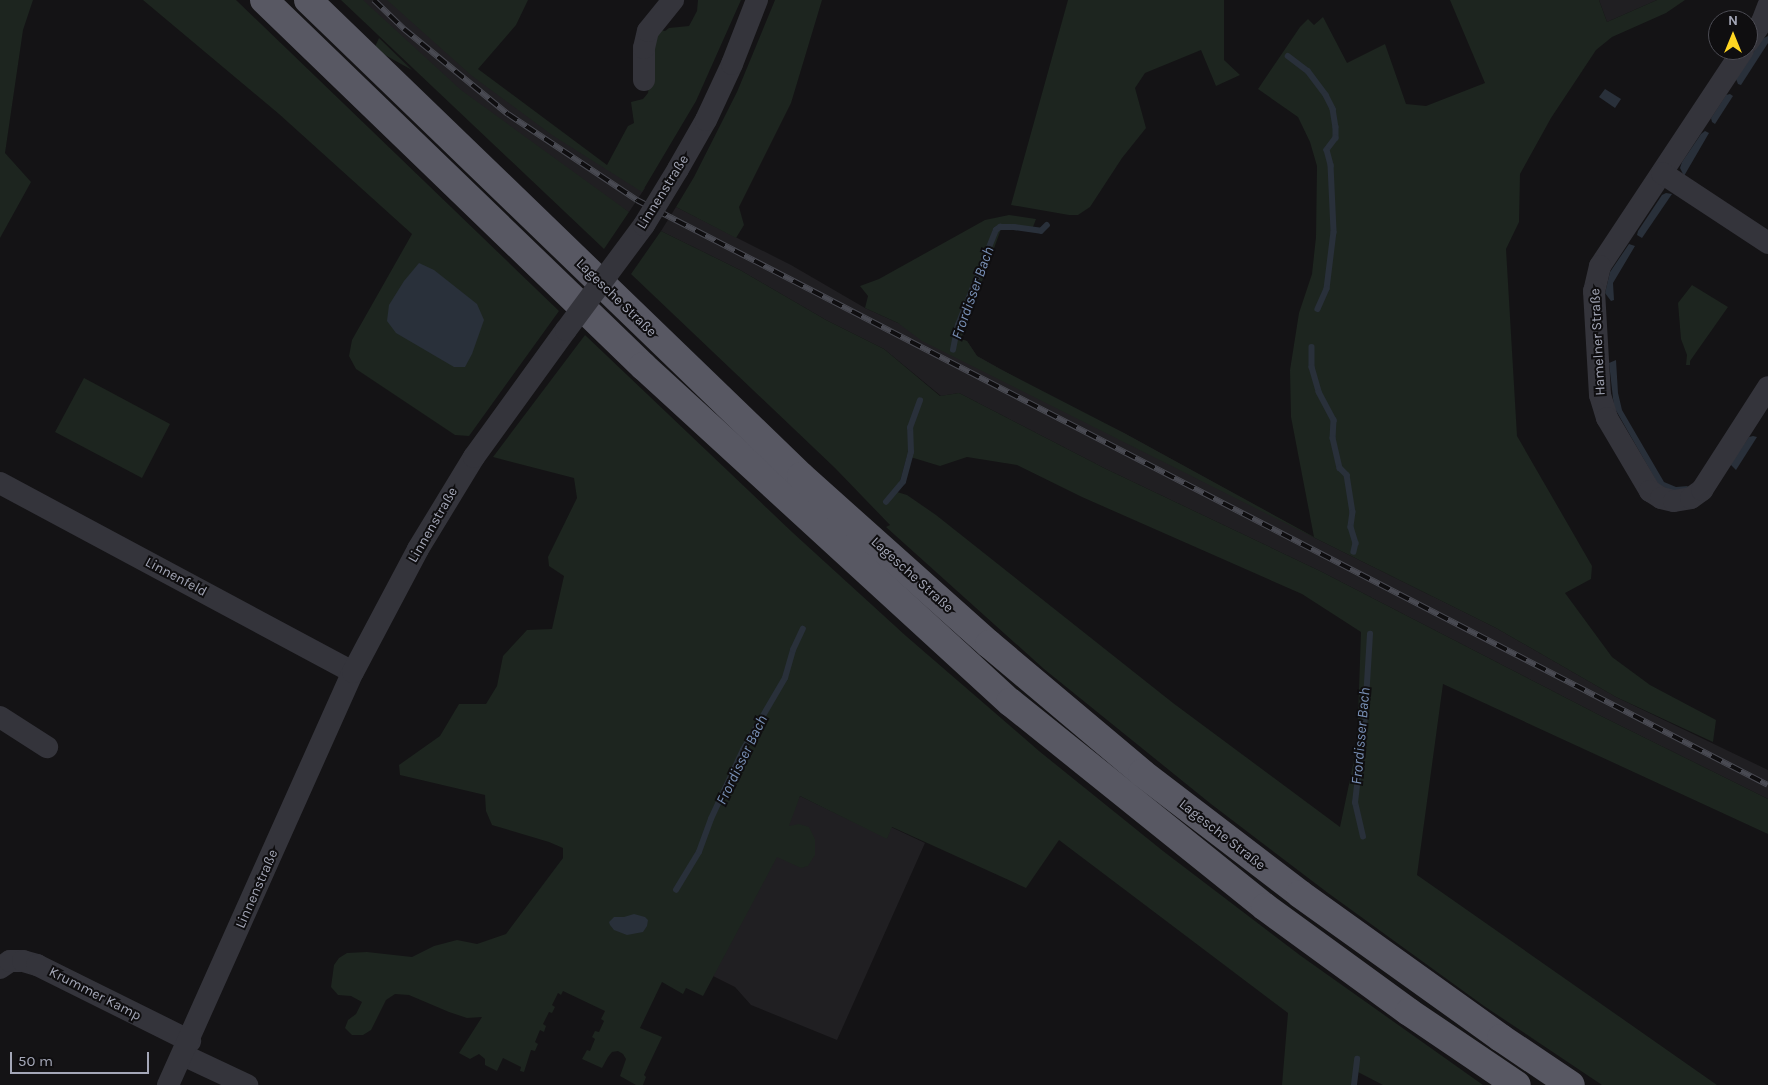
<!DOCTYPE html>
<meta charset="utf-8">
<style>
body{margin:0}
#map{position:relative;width:1768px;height:1085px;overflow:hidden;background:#141315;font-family:Karla,sans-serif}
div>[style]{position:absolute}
.built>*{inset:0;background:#201f22}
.green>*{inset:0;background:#1d251f}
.water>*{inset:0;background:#29303a}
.stream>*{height:5.5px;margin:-2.75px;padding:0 2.75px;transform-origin:2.75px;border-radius:2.75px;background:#29303a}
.minor>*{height:22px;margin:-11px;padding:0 11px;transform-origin:11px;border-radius:11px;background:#34343b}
.trunk>*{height:28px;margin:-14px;padding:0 14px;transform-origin:14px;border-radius:14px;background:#585863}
.rail>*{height:5.5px;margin-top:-2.75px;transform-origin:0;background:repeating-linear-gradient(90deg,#0f0e10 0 11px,#494a52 0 22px);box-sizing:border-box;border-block:1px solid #494a52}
.minor-bridge>*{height:22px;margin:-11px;padding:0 11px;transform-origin:11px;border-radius:11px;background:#34343b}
span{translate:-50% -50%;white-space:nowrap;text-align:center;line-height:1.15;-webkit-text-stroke:4px #0f0e10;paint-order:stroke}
.street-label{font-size:14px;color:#a4a7b7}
.water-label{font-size:15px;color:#788fb5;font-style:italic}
.north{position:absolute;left:1708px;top:10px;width:50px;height:50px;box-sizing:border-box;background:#0f0e10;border:1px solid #4b4b53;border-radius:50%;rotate:0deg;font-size:14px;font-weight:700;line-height:20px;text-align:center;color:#a4a7b7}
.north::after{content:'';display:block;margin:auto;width:18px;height:22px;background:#ffd622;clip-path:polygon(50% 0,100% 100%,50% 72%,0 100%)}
.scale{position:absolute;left:10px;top:1052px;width:139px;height:22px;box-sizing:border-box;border:2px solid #a4a7b7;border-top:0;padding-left:6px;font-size:15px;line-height:18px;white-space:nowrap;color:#a4a7b7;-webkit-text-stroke:4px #0f0e10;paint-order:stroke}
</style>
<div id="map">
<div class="built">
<div style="clip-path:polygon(351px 0,395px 0,463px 58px,518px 101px,607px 166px,645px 188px,629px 212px,553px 170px)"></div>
<div style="clip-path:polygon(1599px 0,1657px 0,1607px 22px)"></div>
<div style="clip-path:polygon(676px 207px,791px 265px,865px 308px,898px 323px,967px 341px,977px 356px,1062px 403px,1124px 433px,1315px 538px,1496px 628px,1616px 697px,1768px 770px,1768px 799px,1603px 717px,1320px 571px,1106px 469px,959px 393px,941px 396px,884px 349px,826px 320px,740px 270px,661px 231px)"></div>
<div style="clip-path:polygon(800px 796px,887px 838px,891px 827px,925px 843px,837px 1040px,751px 1005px,735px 987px,707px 973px)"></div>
</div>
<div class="green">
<div style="clip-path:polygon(0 0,33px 0,23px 30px,5px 153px,31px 182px,0 238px)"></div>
<div style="clip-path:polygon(143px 0,236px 0,559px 311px,469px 436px,455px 435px,356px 369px,349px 356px,352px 340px,412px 234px,279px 114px)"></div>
<div style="clip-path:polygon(341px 0,363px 0,461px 90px,629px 212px,604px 249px)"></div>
<div style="clip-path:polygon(387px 0,528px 0,516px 25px,478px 69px,607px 165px,628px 126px,634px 123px,631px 102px,643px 99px,648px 93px,657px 29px,665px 31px,669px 28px,689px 26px,697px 11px,698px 0,741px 0,696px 101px,642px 192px,552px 135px,472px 76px)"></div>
<div style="clip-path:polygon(775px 0,822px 0,791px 103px,739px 207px,744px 225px,736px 238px,676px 207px,694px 177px,737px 92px)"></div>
<div style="clip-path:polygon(1068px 0,1224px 0,1224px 60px,1240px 75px,1216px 86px,1201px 50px,1145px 73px,1135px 88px,1146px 128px,1122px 158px,1090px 207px,1078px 215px,1069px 215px,1011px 205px)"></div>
<div style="clip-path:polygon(1450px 0,1599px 0,1607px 22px,1657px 0,1685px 0,1666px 13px,1612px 37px,1596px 50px,1551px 118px,1520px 174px,1519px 222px,1506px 249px,1517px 436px,1592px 566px,1591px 579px,1565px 593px,1612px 657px,1650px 685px,1716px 720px,1713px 742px,1616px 697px,1496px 628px,1315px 538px,922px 341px,898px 323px,865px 308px,868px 296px,860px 286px,879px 279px,985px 220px,1009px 215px,1036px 219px,1033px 227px,1001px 229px,961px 339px,967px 341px,977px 356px,1000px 369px,1124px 433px,1314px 537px,1291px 417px,1290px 370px,1299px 313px,1312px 274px,1316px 237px,1317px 166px,1310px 142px,1298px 117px,1258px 89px,1300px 27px,1308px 19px,1314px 25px,1323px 17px,1347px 63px,1385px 44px,1406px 104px,1426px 106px,1485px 83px)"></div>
<div style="clip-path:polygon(379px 38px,412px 70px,374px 49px)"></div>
<div style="clip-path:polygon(evenodd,661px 231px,740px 270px,826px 320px,884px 349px,940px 396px,959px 393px,1106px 469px,1320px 571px,1603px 717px,1768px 799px,1768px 834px,1443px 684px,1417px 875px,1717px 1085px,1602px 1085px,1484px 1006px,1328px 893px,1211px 804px,1044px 669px,886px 527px,890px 525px,835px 468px,631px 274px,661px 231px,907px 456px,940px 466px,967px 457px,1017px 465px,1082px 497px,1302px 594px,1361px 632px,1357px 746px,1340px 827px,1173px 703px,936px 515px,907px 495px,897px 492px,907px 456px)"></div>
<div style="clip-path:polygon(1692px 285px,1728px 307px,1690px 361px,1690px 365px,1686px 365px,1687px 355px,1681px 339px,1678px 303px)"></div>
<div style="clip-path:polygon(585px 335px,792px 532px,906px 636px,1039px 751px,1163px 851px,1301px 956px,1483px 1085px,1383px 1085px,1354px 1070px,1352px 1085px,1282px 1085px,1288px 1013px,1059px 840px,1026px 888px,892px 827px,887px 839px,800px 796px,789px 826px,799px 824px,809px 827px,815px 839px,815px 855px,808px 866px,801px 868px,777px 857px,703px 996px,686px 988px,683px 994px,662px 982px,640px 1028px,662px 1037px,644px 1075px,646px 1077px,643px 1085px,636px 1085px,620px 1076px,626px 1059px,623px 1054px,618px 1051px,612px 1052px,608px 1057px,602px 1068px,582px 1059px,587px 1050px,590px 1051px,595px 1039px,592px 1037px,595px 1031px,599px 1032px,604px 1021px,601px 1019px,605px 1011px,563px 991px,561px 995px,558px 993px,552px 1005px,555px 1007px,552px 1013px,549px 1012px,543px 1024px,546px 1026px,544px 1032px,540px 1030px,535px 1042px,538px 1044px,535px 1051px,531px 1050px,524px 1072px,520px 1071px,521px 1067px,503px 1058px,497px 1071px,485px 1065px,485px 1059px,479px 1054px,470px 1059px,459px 1053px,482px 1017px,467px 1018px,449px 1012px,409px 995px,395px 994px,386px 1000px,371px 1030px,363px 1035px,352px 1035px,345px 1028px,348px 1020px,356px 1014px,362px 1002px,351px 996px,338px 995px,331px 987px,334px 965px,339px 958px,347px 953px,367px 952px,412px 957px,434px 946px,457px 940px,477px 944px,506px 934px,563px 858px,563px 848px,549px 842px,492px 825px,486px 811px,485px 795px,400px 775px,399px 765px,440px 736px,459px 704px,486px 704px,497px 686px,503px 656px,527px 630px,552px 629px,564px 576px,549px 566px,548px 557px,577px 498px,574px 478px,493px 457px)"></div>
<div style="clip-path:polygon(84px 378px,170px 424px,142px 478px,55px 432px)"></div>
</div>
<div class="water">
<div style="clip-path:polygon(1768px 36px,1768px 43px,1741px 85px,1738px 84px,1736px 79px,1762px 39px)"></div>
<div style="clip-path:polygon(1605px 89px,1621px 99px,1615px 108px,1599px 97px)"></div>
<div style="clip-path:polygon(1730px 94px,1733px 96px,1715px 124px,1712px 122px,1711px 118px,1726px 95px)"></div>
<div style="clip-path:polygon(1705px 131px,1709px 133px,1684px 176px,1680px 168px,1682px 162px,1701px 134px)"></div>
<div style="clip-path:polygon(1666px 193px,1672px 194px,1642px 238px,1637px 235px,1638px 231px,1662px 195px)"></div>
<div style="clip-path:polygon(1629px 244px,1635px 246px,1613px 283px,1614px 300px,1611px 301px,1605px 293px,1610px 272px)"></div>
<div style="clip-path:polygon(419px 263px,434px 270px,477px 304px,484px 320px,472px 354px,465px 367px,454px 367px,396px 333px,387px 321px,389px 305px,404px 281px)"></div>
<div style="clip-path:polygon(1616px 360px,1618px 393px,1622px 410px,1664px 482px,1676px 487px,1688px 486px,1686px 489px,1671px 491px,1658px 484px,1614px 407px,1609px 363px)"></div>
<div style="clip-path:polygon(1753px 436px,1757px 437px,1736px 470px,1730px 464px,1749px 437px)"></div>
<div style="clip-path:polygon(634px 914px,645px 917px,648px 920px,647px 926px,643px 932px,627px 935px,614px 930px,610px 925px,609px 922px,614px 917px,624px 917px)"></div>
</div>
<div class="stream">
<div style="left:1288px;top:56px;width:25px;rotate:37deg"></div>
<div style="left:1308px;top:71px;width:30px;rotate:53deg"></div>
<div style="left:1326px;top:95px;width:16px;rotate:63deg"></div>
<div style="left:1333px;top:109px;width:18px;rotate:81deg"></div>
<div style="left:1336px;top:127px;width:11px;rotate:90deg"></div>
<div style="left:1336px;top:138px;width:15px;rotate:127deg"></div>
<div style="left:1327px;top:150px;width:16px;rotate:75deg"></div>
<div style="left:1331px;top:165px;width:67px;rotate:87.4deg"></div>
<div style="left:1334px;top:232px;width:57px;rotate:97deg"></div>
<div style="left:1327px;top:289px;width:22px;rotate:114deg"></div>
<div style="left:1312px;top:347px;width:20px;rotate:90deg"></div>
<div style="left:1312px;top:367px;width:26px;rotate:74deg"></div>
<div style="left:1319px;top:392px;width:32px;rotate:62deg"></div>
<div style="left:1334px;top:420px;width:18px;rotate:93deg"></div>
<div style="left:1333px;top:438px;width:31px;rotate:77deg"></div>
<div style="left:1340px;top:468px;width:10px;rotate:45deg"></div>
<div style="left:1347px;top:475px;width:37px;rotate:81deg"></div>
<div style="left:1353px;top:512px;width:15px;rotate:98deg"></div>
<div style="left:1351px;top:527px;width:17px;rotate:73deg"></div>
<div style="left:1356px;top:543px;width:9px;rotate:103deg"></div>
<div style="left:953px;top:350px;width:25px;rotate:-79deg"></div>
<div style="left:958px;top:325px;width:102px;rotate:-68.2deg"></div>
<div style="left:996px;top:230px;width:5px;rotate:-37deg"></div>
<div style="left:1000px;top:227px;width:14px"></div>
<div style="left:1014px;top:227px;width:27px;rotate:8deg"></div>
<div style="left:1041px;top:231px;width:8px;rotate:-45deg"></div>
<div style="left:886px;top:502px;width:26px;rotate:-50deg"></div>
<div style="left:903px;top:482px;width:31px;rotate:-75deg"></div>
<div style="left:911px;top:452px;width:24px;rotate:-92deg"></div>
<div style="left:910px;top:428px;width:29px;rotate:-70deg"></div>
<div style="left:1363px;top:837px;width:35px;rotate:-103deg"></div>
<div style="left:1355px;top:803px;width:88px;rotate:-83.4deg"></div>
<div style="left:1365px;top:716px;width:82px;rotate:-86.5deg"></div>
<div style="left:676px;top:890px;width:44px;rotate:-58.8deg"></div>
<div style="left:699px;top:852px;width:35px;rotate:-70deg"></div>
<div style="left:711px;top:819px;width:76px;rotate:-65.1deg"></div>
<div style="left:743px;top:750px;width:83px;rotate:-59.7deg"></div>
<div style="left:785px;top:678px;width:29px;rotate:-74deg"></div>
<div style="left:793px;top:650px;width:23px;rotate:-65deg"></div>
<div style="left:1354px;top:1085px;width:26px;rotate:-83deg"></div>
</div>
<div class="minor">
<div style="left:1748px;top:42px;width:24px;rotate:-55deg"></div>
<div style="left:1762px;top:22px;width:17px;rotate:-69deg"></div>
<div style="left:1743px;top:50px;width:259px;rotate:123.5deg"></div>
<div style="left:1600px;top:266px;width:26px;rotate:103deg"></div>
<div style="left:1594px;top:291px;width:104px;rotate:86.7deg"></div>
<div style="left:1600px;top:395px;width:24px;rotate:73deg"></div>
<div style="left:1607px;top:418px;width:85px;rotate:59.5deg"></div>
<div style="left:1650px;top:491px;width:13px;rotate:32deg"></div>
<div style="left:1661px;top:498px;width:13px;rotate:13deg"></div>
<div style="left:1674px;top:501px;width:17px;rotate:-10deg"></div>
<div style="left:1691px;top:498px;width:14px;rotate:-36deg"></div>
<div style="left:1702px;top:490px;width:122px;rotate:-57.3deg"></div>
<div style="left:644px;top:80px;width:32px;rotate:-90deg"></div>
<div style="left:644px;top:48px;width:17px;rotate:-77deg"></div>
<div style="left:648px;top:31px;width:40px;rotate:-51deg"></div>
<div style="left:678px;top:169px;width:56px;rotate:-60.3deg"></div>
<div style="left:706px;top:120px;width:62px;rotate:-65.1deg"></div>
<div style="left:732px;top:64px;width:69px;rotate:-68.7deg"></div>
<div style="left:1662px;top:173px;width:127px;rotate:33.4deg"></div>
<div style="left:0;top:483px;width:400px;rotate:28.2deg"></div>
<div style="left:0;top:717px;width:56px;rotate:32.6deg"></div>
<div style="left:0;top:968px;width:12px;rotate:-35deg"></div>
<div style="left:10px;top:961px;width:13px"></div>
<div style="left:23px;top:961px;width:15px;rotate:16deg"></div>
<div style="left:37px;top:965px;width:171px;rotate:26.4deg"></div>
<div style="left:183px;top:1055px;width:71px;rotate:25.1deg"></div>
<div style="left:168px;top:1085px;width:453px;rotate:-65.9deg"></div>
<div style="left:353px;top:672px;width:139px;rotate:-62.1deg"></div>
<div style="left:418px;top:549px;width:108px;rotate:-58.7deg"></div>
<div style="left:474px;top:457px;width:157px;rotate:-54.1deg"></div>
</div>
<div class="trunk">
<div style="left:264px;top:0;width:527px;rotate:44deg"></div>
<div style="left:643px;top:366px;width:498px;rotate:42.5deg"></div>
<div style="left:1010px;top:702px;width:327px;rotate:38.8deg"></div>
<div style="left:1265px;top:907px;width:178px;rotate:36.1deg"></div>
<div style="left:1409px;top:1012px;width:130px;rotate:34.1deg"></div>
<div style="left:308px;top:0;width:685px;rotate:43.99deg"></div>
<div style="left:801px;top:476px;width:252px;rotate:41.8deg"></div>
<div style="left:989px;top:644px;width:200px;rotate:40.1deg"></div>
<div style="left:1142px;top:773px;width:199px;rotate:37.4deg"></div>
<div style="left:1300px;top:894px;width:247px;rotate:35.6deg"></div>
<div style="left:1501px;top:1038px;width:84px;rotate:33.9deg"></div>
</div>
<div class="rail">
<div style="left:374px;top:0;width:42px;rotate:44deg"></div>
<div style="left:404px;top:29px;width:134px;rotate:39.3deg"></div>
<div style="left:508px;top:114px;width:155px;rotate:33.7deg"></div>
<div style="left:637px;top:200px;width:1273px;rotate:27.35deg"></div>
</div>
<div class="minor-bridge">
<div style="left:566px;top:330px;width:131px;rotate:-53.4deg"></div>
<div style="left:644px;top:225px;width:66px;rotate:-58.7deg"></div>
</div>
<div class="street-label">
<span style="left:663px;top:192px;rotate:-58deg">Linnenstraße</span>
<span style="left:616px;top:298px;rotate:44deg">Lagesche Straße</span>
<span style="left:1598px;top:342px;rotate:-93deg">Hamelner Straße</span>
<span style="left:433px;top:525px;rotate:-60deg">Linnenstraße</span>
<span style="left:912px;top:575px;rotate:42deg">Lagesche Straße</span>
<span style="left:176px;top:577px;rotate:28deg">Linnenfeld</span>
<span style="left:1222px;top:835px;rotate:38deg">Lagesche Straße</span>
<span style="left:257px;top:889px;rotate:-66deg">Linnenstraße</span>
<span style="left:95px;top:994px;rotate:27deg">Krummer Kamp</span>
</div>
<div class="water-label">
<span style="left:973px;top:293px;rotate:-70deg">Frordisser Bach</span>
<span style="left:1361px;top:736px;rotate:-85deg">Frordisser Bach</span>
<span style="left:742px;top:760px;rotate:-64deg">Frordisser Bach</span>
</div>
<div class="north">N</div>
<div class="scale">50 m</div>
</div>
